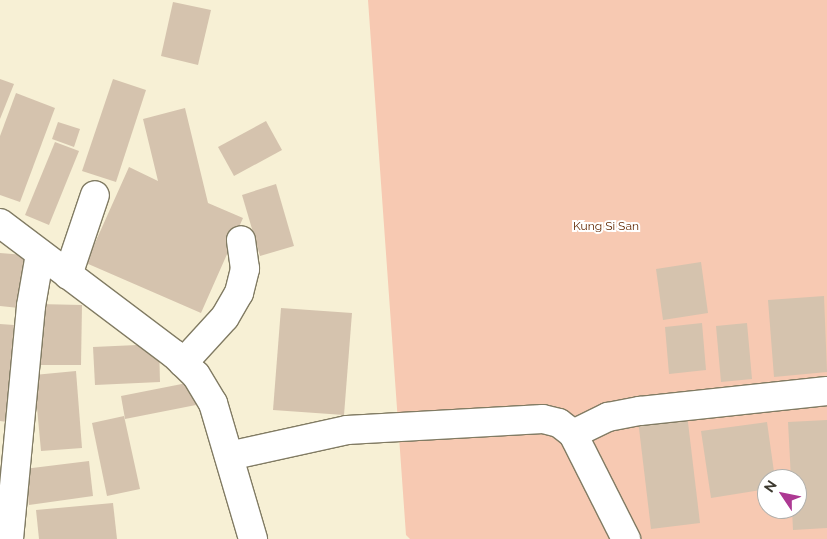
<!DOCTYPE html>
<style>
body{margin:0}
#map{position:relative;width:827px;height:539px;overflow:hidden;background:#f7f0d5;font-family:Raleway,sans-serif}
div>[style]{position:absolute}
.green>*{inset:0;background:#f7c9b2}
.building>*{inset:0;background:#d5c3ae}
.roads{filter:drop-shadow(1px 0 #817b63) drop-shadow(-1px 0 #817b63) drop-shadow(0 1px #817b63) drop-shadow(0 -1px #817b63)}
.minor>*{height:28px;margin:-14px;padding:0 14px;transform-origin:14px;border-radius:14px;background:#fff}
span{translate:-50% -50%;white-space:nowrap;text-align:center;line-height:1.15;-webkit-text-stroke:4px #fff;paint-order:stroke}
.park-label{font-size:12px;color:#622a06}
.north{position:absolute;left:757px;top:469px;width:50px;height:50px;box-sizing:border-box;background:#fff;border:1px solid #b1b0ac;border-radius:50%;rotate:304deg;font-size:14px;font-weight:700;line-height:20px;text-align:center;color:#3c392f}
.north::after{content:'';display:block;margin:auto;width:18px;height:22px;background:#ad3993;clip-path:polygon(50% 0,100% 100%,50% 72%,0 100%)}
</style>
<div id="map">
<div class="green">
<div style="clip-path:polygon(evenodd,368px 0,827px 0,827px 539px,410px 539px,406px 535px,368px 0,767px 479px,797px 479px,797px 509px,767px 509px,767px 479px)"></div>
</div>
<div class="building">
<div style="clip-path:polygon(173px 2px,211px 10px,198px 65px,161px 56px)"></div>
<div style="clip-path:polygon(0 79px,14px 84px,0 119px)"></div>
<div style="clip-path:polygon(113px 79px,146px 90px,116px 182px,82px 171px)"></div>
<div style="clip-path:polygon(16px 93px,55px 108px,20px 202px,0 195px,0 136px)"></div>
<div style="clip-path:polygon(185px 108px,208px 203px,243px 218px,201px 313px,86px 263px,129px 167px,158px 181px,143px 119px)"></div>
<div style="clip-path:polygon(266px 121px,282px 150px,234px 176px,218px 147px)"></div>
<div style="clip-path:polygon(58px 122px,80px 129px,74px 147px,52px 139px)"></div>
<div style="clip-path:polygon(55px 142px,79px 151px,49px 225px,25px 215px)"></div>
<div style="clip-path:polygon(276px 184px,294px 246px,260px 256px,242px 195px)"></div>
<div style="clip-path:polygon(0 253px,25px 255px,19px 308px,0 306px)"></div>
<div style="clip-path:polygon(701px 262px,708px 313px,663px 320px,656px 269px)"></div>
<div style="clip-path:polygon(824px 296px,827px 372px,774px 377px,768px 300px)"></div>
<div style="clip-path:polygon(38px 304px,82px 305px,81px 365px,37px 365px)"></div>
<div style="clip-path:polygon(281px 308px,352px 313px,344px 415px,273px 410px)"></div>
<div style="clip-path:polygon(702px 323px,706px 370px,669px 374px,665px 327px)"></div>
<div style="clip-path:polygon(747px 323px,752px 379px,721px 382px,716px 326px)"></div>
<div style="clip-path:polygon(0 324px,14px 325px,7px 422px,0 421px)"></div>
<div style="clip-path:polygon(159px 344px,160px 382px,95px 385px,93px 347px)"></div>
<div style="clip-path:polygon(76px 371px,82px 448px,41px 451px,34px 375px)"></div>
<div style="clip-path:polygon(197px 381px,201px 404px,125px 419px,121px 396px)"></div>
<div style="clip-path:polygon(687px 414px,700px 523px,651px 529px,638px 420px)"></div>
<div style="clip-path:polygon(124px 416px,140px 489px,107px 496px,92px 423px)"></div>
<div style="clip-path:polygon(827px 420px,827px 528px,793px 530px,792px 509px,797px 509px,797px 479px,791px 479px,788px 422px)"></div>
<div style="clip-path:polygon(767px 422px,775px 479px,767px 479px,767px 489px,711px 498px,701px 431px)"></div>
<div style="clip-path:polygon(89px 461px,93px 496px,29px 505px,24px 469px)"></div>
<div style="clip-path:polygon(113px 503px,117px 539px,39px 539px,36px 510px)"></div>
</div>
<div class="roads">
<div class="minor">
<div style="left:0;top:223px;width:218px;rotate:37deg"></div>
<div style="left:174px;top:354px;width:30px;rotate:44deg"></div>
<div style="left:196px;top:375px;width:33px;rotate:59deg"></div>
<div style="left:213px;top:403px;width:142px;rotate:73.6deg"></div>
<div style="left:68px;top:275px;width:84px;rotate:-71.4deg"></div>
<div style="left:183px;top:363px;width:62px;rotate:-47.6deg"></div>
<div style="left:225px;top:317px;width:28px;rotate:-60deg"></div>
<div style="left:239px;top:293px;width:25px;rotate:-76deg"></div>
<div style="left:245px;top:269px;width:29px;rotate:-98deg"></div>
<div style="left:573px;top:434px;width:39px;rotate:-26deg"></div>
<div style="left:608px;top:417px;width:33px;rotate:-11deg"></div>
<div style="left:640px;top:411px;width:188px;rotate:-6.1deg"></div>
<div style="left:229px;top:456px;width:121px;rotate:-12.4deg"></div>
<div style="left:347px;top:430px;width:196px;rotate:-3.2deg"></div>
<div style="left:543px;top:419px;width:16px;rotate:14deg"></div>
<div style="left:559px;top:423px;width:18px;rotate:38deg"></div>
<div style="left:573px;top:434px;width:118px;rotate:63.2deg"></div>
<div style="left:9px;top:539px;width:234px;rotate:-84.6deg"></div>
<div style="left:31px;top:306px;width:53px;rotate:-80.2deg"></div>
</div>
</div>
<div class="park-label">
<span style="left:606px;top:227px">Kung Si San</span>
</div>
<div class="north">N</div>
</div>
